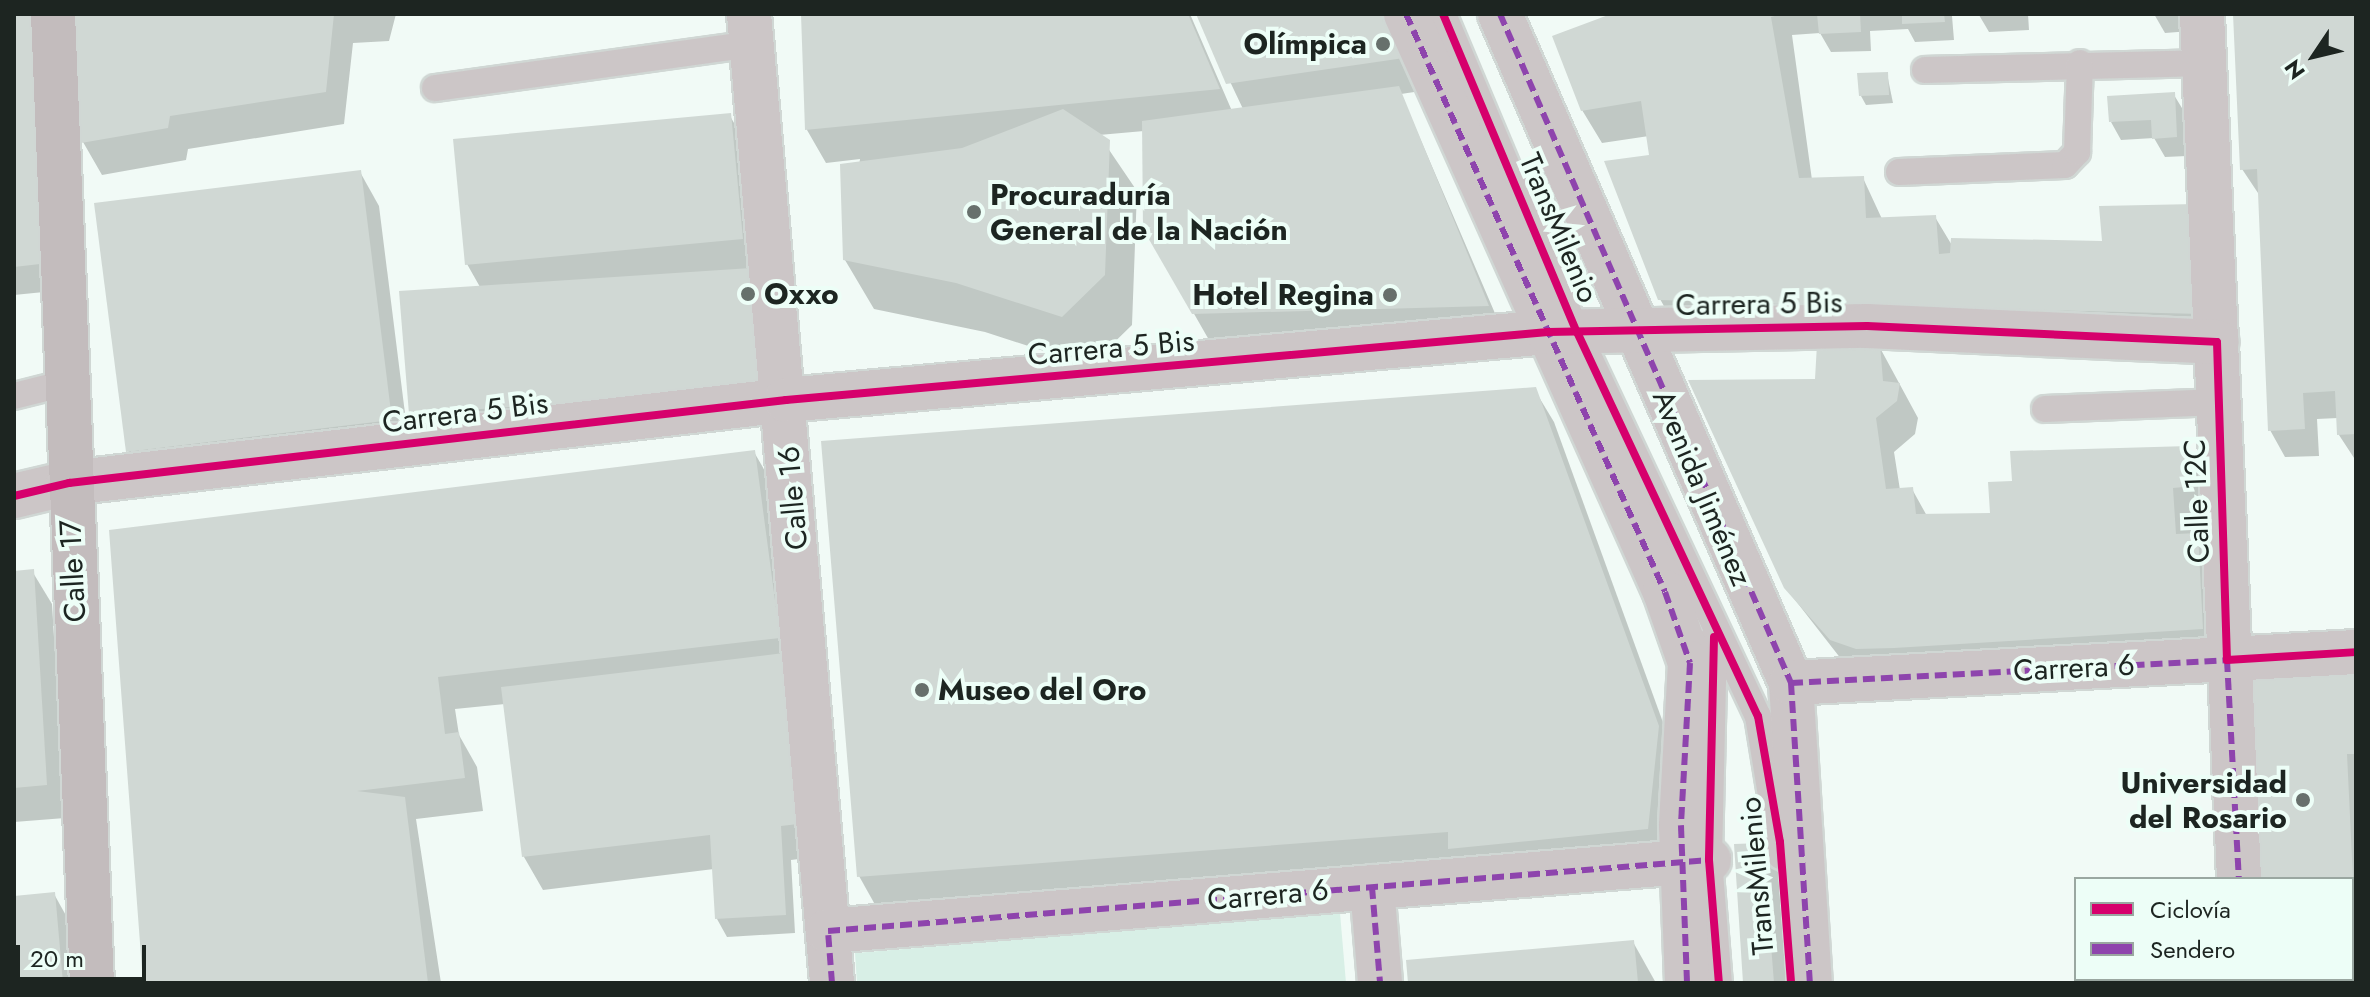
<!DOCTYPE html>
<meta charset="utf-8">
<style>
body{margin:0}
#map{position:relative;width:2370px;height:997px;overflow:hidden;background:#f1faf6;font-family:Jost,sans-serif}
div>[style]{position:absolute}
.green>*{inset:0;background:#d8efe6}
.shadow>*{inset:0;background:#0003}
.building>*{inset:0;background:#d0d8d4}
.roads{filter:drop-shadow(2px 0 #d0d7d4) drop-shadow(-2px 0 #d0d7d4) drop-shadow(0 2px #d0d7d4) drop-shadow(0 -2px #d0d7d4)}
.lane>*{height:26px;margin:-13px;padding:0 13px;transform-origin:13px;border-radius:13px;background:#ccc6c7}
.street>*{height:44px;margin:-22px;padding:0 22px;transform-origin:22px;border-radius:22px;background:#ccc6c7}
.secondary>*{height:44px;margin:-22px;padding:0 22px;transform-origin:22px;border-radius:22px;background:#c3bcbd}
.quiet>*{height:6px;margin-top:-3px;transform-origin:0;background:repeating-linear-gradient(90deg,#8e44ad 0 12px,transparent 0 18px)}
.cycleway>*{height:8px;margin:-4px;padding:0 4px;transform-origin:4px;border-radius:4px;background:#d6006c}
.dots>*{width:22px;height:22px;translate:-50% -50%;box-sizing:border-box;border:4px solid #edfef7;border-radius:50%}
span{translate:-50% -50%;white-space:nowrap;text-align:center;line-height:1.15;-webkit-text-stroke:8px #edfef7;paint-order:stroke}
.poi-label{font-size:30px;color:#1d2521;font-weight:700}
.right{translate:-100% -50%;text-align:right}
.left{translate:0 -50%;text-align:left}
.street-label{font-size:30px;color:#1d2521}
.frame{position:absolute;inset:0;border:16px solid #1d2521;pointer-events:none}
.legend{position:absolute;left:2074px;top:877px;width:280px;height:104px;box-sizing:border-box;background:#edfef7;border:2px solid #9aa7a1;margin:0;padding:10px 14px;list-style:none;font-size:24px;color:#1d2521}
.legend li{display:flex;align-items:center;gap:16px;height:40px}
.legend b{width:40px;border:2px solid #9aa7a1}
.north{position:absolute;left:2274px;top:16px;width:80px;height:80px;-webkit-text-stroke:6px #edfef7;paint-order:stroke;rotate:235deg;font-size:22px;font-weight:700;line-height:32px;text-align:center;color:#1d2521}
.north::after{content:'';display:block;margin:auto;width:28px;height:36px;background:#1d2521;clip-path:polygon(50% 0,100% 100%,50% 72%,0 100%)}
.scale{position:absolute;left:16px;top:945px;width:130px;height:36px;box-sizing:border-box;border:4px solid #1d2521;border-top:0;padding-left:10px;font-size:24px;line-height:28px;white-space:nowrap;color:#1d2521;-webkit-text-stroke:6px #edfef7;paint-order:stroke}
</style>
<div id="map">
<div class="green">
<div style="clip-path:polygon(1340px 913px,1346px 983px,857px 983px,855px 953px)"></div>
</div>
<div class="shadow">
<div style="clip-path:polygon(14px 14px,54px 291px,14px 295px)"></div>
<div style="clip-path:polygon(73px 14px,396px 14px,389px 41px,353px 43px,344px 124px,188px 149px,186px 160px,102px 175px,83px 142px)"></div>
<div style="clip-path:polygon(803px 14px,1190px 14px,1232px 111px,1243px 109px,1198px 14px,1386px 14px,1421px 91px,1401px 94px,1506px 339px,1213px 347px,1145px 228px,1144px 131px,1099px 135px,1137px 191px,1132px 325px,1090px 366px,985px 332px,874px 309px,845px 260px,860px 159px,826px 163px,807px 130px)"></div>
<div style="clip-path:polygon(1613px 14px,2028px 14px,2029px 30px,1989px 32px,1979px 15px,1952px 16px,1954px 40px,1915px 42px,1908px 29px,1870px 31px,1871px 51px,1831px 52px,1820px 33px,1792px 35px,1812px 180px,1863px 178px,1882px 219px,1935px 217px,1953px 247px,2105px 243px,2195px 206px,2215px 340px,1679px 333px,1660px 299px,1649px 136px,1602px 143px,1582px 110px)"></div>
<div style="clip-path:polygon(2154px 14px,2190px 14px,2191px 31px,2165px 33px)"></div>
<div style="clip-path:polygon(2235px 14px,2356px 14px,2356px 461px,2339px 435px,2338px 418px,2317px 419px,2319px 456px,2285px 457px,2270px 430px,2260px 196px,2242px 169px)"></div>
<div style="clip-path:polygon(1887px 74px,1893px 103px,1866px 105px,1861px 96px)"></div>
<div style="clip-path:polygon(2174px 95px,2185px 113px,2187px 156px,2165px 157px,2154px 138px,2121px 140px,2111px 122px)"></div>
<div style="clip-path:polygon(730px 116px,749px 149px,777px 423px,430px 446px,411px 413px,480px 287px,467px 264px)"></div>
<div style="clip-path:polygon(360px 172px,379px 206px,410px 453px,147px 485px,128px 452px)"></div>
<div style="clip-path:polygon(1879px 346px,1918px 418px,1915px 434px,1894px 452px,1900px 490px,1912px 489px,1927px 516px,1992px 515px,2014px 483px,2188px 448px,2207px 481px,2212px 519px,2191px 521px,2192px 535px,2216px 568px,2221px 662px,1852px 673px,1785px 587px,1817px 381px)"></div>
<div style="clip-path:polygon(1534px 389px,1554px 422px,1677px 761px,1666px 862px,878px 910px,859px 876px)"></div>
<div style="clip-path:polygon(754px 452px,773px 485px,823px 856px,791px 860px,795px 933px,727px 937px,717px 919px,714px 869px,543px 890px,524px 857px,505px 704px,455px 709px,459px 735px,477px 767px,483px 811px,416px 819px,441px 983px,146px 983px,111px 532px)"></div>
<div style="clip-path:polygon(32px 571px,52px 604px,65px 818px,14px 822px,14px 573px)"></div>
<div style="clip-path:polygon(2356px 668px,2356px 983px,2266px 983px,2352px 979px,2352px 879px,2262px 879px)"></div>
<div style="clip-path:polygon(1762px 845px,1778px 872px,1786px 983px,1745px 983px)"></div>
<div style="clip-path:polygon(54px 894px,73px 928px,78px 983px,14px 983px,14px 898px)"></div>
<div style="clip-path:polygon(1633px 942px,1656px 983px,1410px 983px)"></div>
</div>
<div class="building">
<div style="clip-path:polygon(14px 14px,35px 14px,42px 185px,40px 264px,14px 267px)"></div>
<div style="clip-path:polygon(71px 14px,334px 14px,326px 92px,170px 116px,168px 128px,81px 143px)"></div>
<div style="clip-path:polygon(801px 14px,1188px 14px,1220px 89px,805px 130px)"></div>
<div style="clip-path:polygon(1196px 14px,1384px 14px,1404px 58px,1226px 84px)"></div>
<div style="clip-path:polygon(1611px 14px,1782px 14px,1771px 17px,1799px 178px,1864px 176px,1866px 218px,1936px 215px,1939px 254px,1950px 253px,1951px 238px,2102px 241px,2099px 206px,2196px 204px,2201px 314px,1658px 300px,1604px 161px,1649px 155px,1641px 101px,1581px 111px,1552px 36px)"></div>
<div style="clip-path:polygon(1817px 14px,1860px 14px,1861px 32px,1819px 34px)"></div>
<div style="clip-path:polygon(1902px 14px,1944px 14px,1945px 22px,1902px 24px)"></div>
<div style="clip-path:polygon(2233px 14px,2356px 14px,2356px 434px,2337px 435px,2335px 391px,2303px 393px,2305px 429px,2268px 431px,2257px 169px,2240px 170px)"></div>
<div style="clip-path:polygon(1888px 72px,1889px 95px,1859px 96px,1857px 73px)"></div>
<div style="clip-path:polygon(1399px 86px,1489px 306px,1192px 314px,1143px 229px,1142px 121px)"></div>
<div style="clip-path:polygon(2175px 92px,2177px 137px,2152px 139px,2151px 120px,2109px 122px,2107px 96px)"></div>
<div style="clip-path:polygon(1063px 109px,1110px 140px,1105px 275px,1062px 317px,956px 283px,843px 260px,840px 164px,962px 148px)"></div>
<div style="clip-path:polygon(731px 113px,743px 239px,465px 265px,453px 139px)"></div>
<div style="clip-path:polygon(361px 170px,392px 420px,126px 452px,94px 203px)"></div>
<div style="clip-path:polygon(751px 268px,759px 390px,409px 414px,399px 291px)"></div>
<div style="clip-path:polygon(1817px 344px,1880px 344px,1883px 381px,1900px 383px,1897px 401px,1876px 418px,1886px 489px,1913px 487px,1916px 514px,1990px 513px,1988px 482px,2012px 481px,2010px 451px,2189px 446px,2194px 486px,2173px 488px,2176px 534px,2198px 533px,2203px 629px,1894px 648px,1856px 649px,1830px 640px,1784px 588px,1688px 380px,1815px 379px)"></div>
<div style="clip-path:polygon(1536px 387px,1659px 726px,1648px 829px,1448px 849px,1448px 832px,857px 877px,821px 441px)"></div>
<div style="clip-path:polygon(755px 450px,780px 638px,438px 677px,445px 734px,459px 732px,465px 778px,357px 791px,405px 797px,428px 983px,143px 983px,109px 530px)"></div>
<div style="clip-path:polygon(34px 569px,47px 785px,14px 788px,14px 571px)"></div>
<div style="clip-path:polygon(784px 653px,806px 823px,781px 826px,786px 915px,715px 919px,710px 835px,522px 857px,501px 687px)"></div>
<div style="clip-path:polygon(2356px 666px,2356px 754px,2347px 754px,2353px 879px,2260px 879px,2252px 671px)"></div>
<div style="clip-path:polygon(1763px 843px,1774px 983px,1743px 983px,1734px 844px)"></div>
<div style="clip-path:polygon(55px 892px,63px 983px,14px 983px,14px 896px)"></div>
<div style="clip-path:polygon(2352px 910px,2356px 983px,2264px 983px,2352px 979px)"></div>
<div style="clip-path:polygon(1634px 940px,1638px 983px,1408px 983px,1406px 960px)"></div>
</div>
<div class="roads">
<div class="lane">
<div style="left:1443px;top:14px;width:345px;rotate:67.2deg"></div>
<div style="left:1577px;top:332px;width:425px;rotate:64.8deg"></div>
<div style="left:1758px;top:716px;width:142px;rotate:80.7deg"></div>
<div style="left:1925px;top:70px;width:280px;rotate:-1.4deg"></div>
<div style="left:435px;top:88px;width:319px;rotate:-7.9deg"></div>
<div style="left:1899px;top:172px;width:166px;rotate:-2.4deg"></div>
<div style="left:2065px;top:165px;width:18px;rotate:-47deg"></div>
<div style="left:2077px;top:152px;width:89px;rotate:-88.1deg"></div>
<div style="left:14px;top:396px;width:54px;rotate:-14deg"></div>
<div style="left:2045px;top:409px;width:174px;rotate:-2.3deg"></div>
<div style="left:1714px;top:637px;width:223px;rotate:91.3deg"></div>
<div style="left:1709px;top:860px;width:123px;rotate:85.4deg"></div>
</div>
<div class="street">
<div style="left:749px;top:14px;width:973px;rotate:85.1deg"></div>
<div style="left:1406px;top:14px;width:633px;rotate:65.86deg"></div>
<div style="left:1665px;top:592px;width:75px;rotate:70.6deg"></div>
<div style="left:1690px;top:663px;width:163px;rotate:93.2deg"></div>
<div style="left:1681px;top:826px;width:157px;rotate:87.8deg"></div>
<div style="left:1500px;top:14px;width:730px;rotate:66.49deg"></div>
<div style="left:1791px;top:683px;width:301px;rotate:86.4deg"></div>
<div style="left:2202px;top:14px;width:866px;rotate:87.55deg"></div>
<div style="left:14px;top:496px;width:57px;rotate:-13.3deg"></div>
<div style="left:69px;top:483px;width:722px;rotate:-6.6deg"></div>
<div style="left:786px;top:400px;width:765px;rotate:-5.1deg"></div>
<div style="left:1548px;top:332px;width:319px;rotate:-1.1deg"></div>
<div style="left:1867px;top:326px;width:350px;rotate:2.6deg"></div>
<div style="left:1791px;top:683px;width:566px;rotate:-3.14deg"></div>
<div style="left:1372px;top:887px;width:96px;rotate:85.2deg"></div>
<div style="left:828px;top:931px;width:884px;rotate:-4.61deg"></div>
<div style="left:2245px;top:979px;width:4px;rotate:90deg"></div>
</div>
<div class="secondary">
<div style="left:53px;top:14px;width:970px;rotate:87.7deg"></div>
</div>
</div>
<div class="quiet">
<div style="left:1406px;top:14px;width:633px;rotate:65.86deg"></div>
<div style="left:1665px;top:592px;width:75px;rotate:70.6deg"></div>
<div style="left:1690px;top:663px;width:163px;rotate:93.2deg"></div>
<div style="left:1681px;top:826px;width:157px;rotate:87.8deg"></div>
<div style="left:1500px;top:14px;width:730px;rotate:66.49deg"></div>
<div style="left:1791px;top:683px;width:301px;rotate:86.4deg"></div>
<div style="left:1791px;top:683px;width:437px;rotate:-3deg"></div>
<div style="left:2227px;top:660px;width:219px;rotate:86.9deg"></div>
<div style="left:1372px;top:887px;width:96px;rotate:85.2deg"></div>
<div style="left:2245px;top:979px;width:4px;rotate:90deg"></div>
<div style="left:832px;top:983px;width:52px;rotate:-94.4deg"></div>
<div style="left:828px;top:931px;width:884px;rotate:-4.61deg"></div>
</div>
<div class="cycleway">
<div style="left:1443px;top:14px;width:345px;rotate:67.2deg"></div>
<div style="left:1577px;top:332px;width:425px;rotate:64.8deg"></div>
<div style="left:1758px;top:716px;width:128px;rotate:80.1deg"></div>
<div style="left:1780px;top:842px;width:141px;rotate:85.5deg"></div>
<div style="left:14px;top:496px;width:57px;rotate:-13.3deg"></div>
<div style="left:69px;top:483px;width:722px;rotate:-6.6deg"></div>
<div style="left:786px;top:400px;width:765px;rotate:-5.1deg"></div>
<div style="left:1548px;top:332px;width:319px;rotate:-1.1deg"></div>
<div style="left:1867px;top:326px;width:350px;rotate:2.6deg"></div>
<div style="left:2217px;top:342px;width:318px;rotate:88.2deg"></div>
<div style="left:2227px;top:660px;width:129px;rotate:-3.5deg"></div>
<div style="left:1714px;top:637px;width:223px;rotate:91.3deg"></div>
<div style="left:1709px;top:860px;width:123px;rotate:85.4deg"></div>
</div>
<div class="dots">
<div style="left:1383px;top:44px;background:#67706c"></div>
<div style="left:974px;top:212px;background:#67706c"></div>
<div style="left:748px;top:294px;background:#67706c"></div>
<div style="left:1390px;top:295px;background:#67706c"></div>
<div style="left:922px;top:690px;background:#67706c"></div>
<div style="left:2303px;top:800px;background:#67706c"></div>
</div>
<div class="poi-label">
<span class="right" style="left:1367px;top:44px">Olímpica</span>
<span class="left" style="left:990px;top:212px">Procuraduría<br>General de la Nación</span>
<span class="left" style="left:764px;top:294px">Oxxo</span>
<span class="right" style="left:1374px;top:295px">Hotel Regina</span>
<span class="left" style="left:938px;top:690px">Museo del Oro</span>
<span class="right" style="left:2287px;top:800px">Universidad<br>del Rosario</span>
</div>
<div class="street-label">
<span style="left:1559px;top:228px;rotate:67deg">TransMilenio</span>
<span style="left:1759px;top:304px;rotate:-1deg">Carrera 5 Bis</span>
<span style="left:1111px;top:348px;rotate:-5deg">Carrera 5 Bis</span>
<span style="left:465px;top:413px;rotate:-7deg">Carrera 5 Bis</span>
<span style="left:1702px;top:488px;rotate:67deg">Avenida Jiménez</span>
<span style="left:793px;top:498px;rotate:-95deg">Calle 16</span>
<span style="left:2197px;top:501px;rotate:-92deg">Calle 12C</span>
<span style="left:73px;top:571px;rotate:-93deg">Calle 17</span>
<span style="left:2074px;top:668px;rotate:-3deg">Carrera 6</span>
<span style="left:1757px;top:876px;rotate:-95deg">TransMilenio</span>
<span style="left:1268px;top:895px;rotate:-5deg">Carrera 6</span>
</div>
<div class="frame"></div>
<ul class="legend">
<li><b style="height:10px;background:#d6006c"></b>Ciclovía</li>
<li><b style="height:10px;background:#8e44ad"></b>Sendero</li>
</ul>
<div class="north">N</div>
<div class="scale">20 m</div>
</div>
